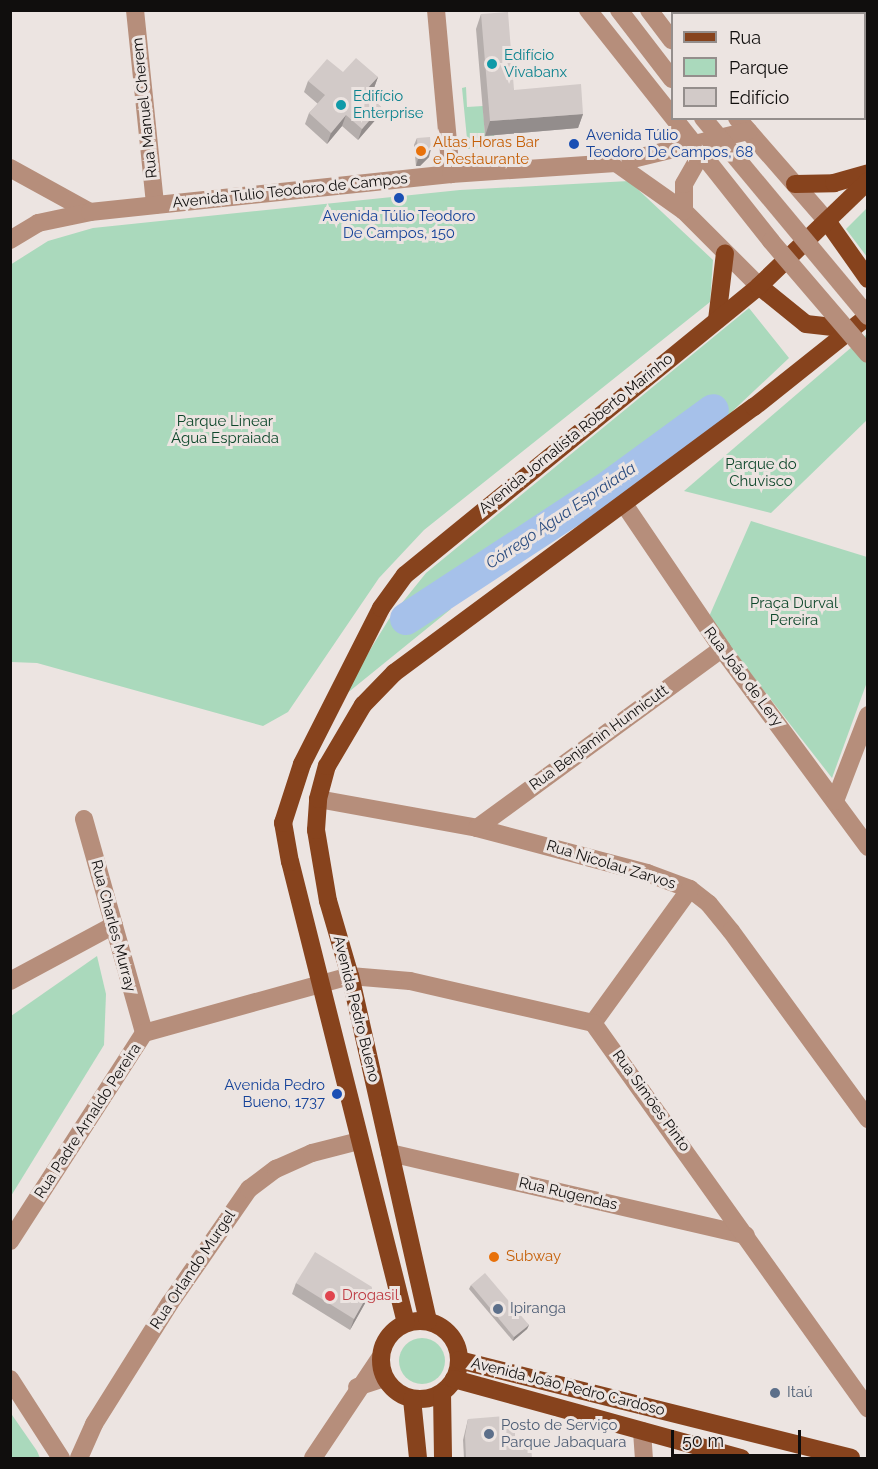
<!DOCTYPE html>
<meta charset="utf-8">
<style>
body{margin:0}
#map{position:relative;width:878px;height:1469px;overflow:hidden;background:#ece4e1;font-family:Raleway,sans-serif}
div>[style]{position:absolute}
.green>*{inset:0;background:#aad9bc}
.round{border-radius:50%}
.river>*{height:32px;margin:-16px;padding:0 16px;transform-origin:16px;border-radius:16px;background:#a6c1ea}
.minor>*{height:18px;margin:-9px;padding:0 9px;transform-origin:9px;border-radius:9px;background:#b68e7b}
.major>*{height:18px;margin:-9px;padding:0 9px;transform-origin:9px;border-radius:9px;background:#87431d}
.major>.ring{margin:-9px;padding:0;box-sizing:content-box;background:none;border:18px solid #87431d;border-radius:50%}
.minor-bridge>*{height:18px;margin:-9px;padding:0 9px;transform-origin:9px;border-radius:9px;background:#b68e7b}
.wall>*{inset:0;background:#b5aeac}
.shaded-wall>*{inset:0;background:#938d8c}
.building>*{inset:0;background:#d2cac8}
.dots>*{width:16px;height:16px;translate:-50% -50%;box-sizing:border-box;border:3px solid #ece4e1;border-radius:50%}
span{translate:-50% -50%;white-space:nowrap;text-align:center;line-height:1.15;-webkit-text-stroke:6px #ece4e1;paint-order:stroke}
.culture-label{font-size:15px;color:#0d838f}
.left{translate:0 -50%;text-align:left}
.street-label{font-size:15px;color:#100e0d}
.transit-label{font-size:15px;color:#164399}
.right{translate:-100% -50%;text-align:right}
.food-label{font-size:15px;color:#c56008}
.park-label{font-size:15px;color:#0f482c}
.health-label{font-size:15px;color:#be3a42}
.service-label{font-size:15px;color:#4e5e75}
.water-label{font-size:16px;color:#2a4c7f;font-style:italic}
.frame{position:absolute;inset:0;border:12px solid #100e0d;pointer-events:none}
.legend{position:absolute;left:671px;top:12px;width:195px;height:108px;box-sizing:border-box;background:#ece4e1;border:2px solid #948e8c;margin:0;padding:8px 10px;list-style:none;font-size:18px;color:#100e0d}
.legend li{display:flex;align-items:center;gap:12px;height:30px}
.legend b{width:30px;border:2px solid #948e8c}
.scale{position:absolute;left:671px;top:1430px;width:130px;height:27px;box-sizing:border-box;border:3px solid #100e0d;border-top:0;padding-left:8px;font-size:18px;line-height:21px;white-space:nowrap;color:#100e0d;-webkit-text-stroke:4px #ece4e1;paint-order:stroke}
</style>
<div id="map">
<div class="green">
<div style="clip-path:polygon(466px 87px,467px 107px,483px 106px,485px 136px,494px 135px,495px 148px,468px 149px,462px 88px)"></div>
<div style="clip-path:polygon(629px 181px,713px 260px,710px 302px,424px 530px,379px 578px,288px 712px,263px 726px,37px 663px,11px 662px,10px 265px,48px 241px,93px 228px,460px 190px)"></div>
<div style="clip-path:polygon(867px 208px,867px 257px,846px 229px)"></div>
<div style="clip-path:polygon(749px 308px,789px 358px,722px 421px,706px 402px,575px 498px,401px 609px,412px 629px,443px 606px,451px 609px,340px 699px,389px 619px,426px 573px)"></div>
<div style="clip-path:polygon(867px 334px,867px 420px,771px 513px,684px 491px)"></div>
<div style="clip-path:polygon(751px 521px,867px 557px,867px 682px,832px 778px,708px 619px)"></div>
<div style="clip-path:polygon(97px 956px,106px 994px,104px 1045px,11px 1196px,11px 1016px)"></div>
<div class="round" style="left:399px;top:1338px;width:46px;height:46px"></div>
<div style="clip-path:polygon(10px 1412px,37px 1451px,40px 1458px,11px 1458px)"></div>
</div>
<div class="river">
<div style="left:406px;top:619px;width:246px;rotate:-33.2deg"></div>
<div style="left:612px;top:484px;width:125px;rotate:-36.2deg"></div>
</div>
<div class="minor">
<div style="left:135px;top:10px;width:196px;rotate:84.1deg"></div>
<div style="left:436px;top:10px;width:165px;rotate:84.8deg"></div>
<div style="left:619px;top:10px;width:87px;rotate:52.5deg"></div>
<div style="left:649px;top:10px;width:38px;rotate:53deg"></div>
<div style="left:737px;top:118px;width:137px;rotate:48.9deg"></div>
<div style="left:616px;top:163px;width:83px;rotate:35.2deg"></div>
<div style="left:684px;top:211px;width:106px;rotate:45deg"></div>
<div style="left:10px;top:168px;width:91px;rotate:28.8deg"></div>
<div style="left:684px;top:211px;width:27px;rotate:-90deg"></div>
<div style="left:684px;top:184px;width:48px;rotate:-60.3deg"></div>
<div style="left:10px;top:240px;width:33px;rotate:-31deg"></div>
<div style="left:38px;top:223px;width:53px;rotate:-11.9deg"></div>
<div style="left:90px;top:212px;width:363px;rotate:-6deg"></div>
<div style="left:451px;top:174px;width:165px;rotate:-3.8deg"></div>
<div style="left:616px;top:163px;width:136px;rotate:-13.6deg"></div>
<div style="left:624px;top:504px;width:175px;rotate:55.9deg"></div>
<div style="left:722px;top:649px;width:246px;rotate:53.6deg"></div>
<div style="left:318px;top:799px;width:162px;rotate:10.3deg"></div>
<div style="left:477px;top:828px;width:176px;rotate:14.8deg"></div>
<div style="left:647px;top:873px;width:46px;rotate:20.4deg"></div>
<div style="left:690px;top:889px;width:24px;rotate:38deg"></div>
<div style="left:709px;top:904px;width:35px;rotate:51deg"></div>
<div style="left:731px;top:931px;width:233px;rotate:53.9deg"></div>
<div style="left:835px;top:801px;width:92px;rotate:-69deg"></div>
<div style="left:84px;top:819px;width:222px;rotate:74.3deg"></div>
<div style="left:477px;top:828px;width:303px;rotate:-36.2deg"></div>
<div style="left:10px;top:981px;width:118px;rotate:-28.3deg"></div>
<div style="left:593px;top:1023px;width:165px;rotate:-54.1deg"></div>
<div style="left:390px;top:1153px;width:365px;rotate:13deg"></div>
<div style="left:10px;top:1241px;width:247px;rotate:-57.2deg"></div>
<div style="left:144px;top:1033px;width:214px;rotate:-15.5deg"></div>
<div style="left:350px;top:976px;width:60px;rotate:4.8deg"></div>
<div style="left:410px;top:981px;width:188px;rotate:12.9deg"></div>
<div style="left:593px;top:1023px;width:474px;rotate:54.5deg"></div>
<div style="left:10px;top:1379px;width:94px;rotate:57.2deg"></div>
<div style="left:357px;top:1387px;width:29px;rotate:-18deg"></div>
<div style="left:642px;top:1431px;width:27px;rotate:86deg"></div>
<div style="left:79px;top:1458px;width:37px;rotate:-66deg"></div>
<div style="left:94px;top:1424px;width:143px;rotate:-57.9deg"></div>
<div style="left:170px;top:1303px;width:139px;rotate:-55.3deg"></div>
<div style="left:249px;top:1189px;width:34px;rotate:-37deg"></div>
<div style="left:276px;top:1169px;width:39px;rotate:-24deg"></div>
<div style="left:312px;top:1153px;width:49px;rotate:-14.3deg"></div>
<div style="left:313px;top:1458px;width:120px;rotate:-56.2deg"></div>
</div>
<div class="major">
<div style="left:795px;top:184px;width:39px;rotate:-1deg"></div>
<div style="left:834px;top:183px;width:35px;rotate:-16deg"></div>
<div style="left:827px;top:221px;width:71px;rotate:54.7deg"></div>
<div style="left:759px;top:286px;width:60px;rotate:39deg"></div>
<div style="left:806px;top:324px;width:45px;rotate:6.3deg"></div>
<div style="left:717px;top:320px;width:67px;rotate:-83.2deg"></div>
<div class="ring" style="left:381px;top:1321px;width:60px;height:60px"></div>
<div style="left:428px;top:1321px;width:354px;rotate:-102.7deg"></div>
<div style="left:350px;top:976px;width:78px;rotate:-106.3deg"></div>
<div style="left:328px;top:901px;width:72px;rotate:-99.6deg"></div>
<div style="left:316px;top:830px;width:31px;rotate:-86deg"></div>
<div style="left:318px;top:799px;width:34px;rotate:-75deg"></div>
<div style="left:327px;top:766px;width:71px;rotate:-59.5deg"></div>
<div style="left:363px;top:705px;width:45px;rotate:-45.9deg"></div>
<div style="left:394px;top:673px;width:448px;rotate:-36.5deg"></div>
<div style="left:754px;top:407px;width:146px;rotate:-38.6deg"></div>
<div style="left:406px;top:1323px;width:475px;rotate:-104.1deg"></div>
<div style="left:290px;top:862px;width:40px;rotate:-100deg"></div>
<div style="left:283px;top:823px;width:62px;rotate:-72.1deg"></div>
<div style="left:302px;top:764px;width:175px;rotate:-63.1deg"></div>
<div style="left:381px;top:608px;width:41px;rotate:-54deg"></div>
<div style="left:405px;top:575px;width:457px;rotate:-39.2deg"></div>
<div style="left:759px;top:286px;width:151px;rotate:-43.9deg"></div>
<div style="left:459px;top:1360px;width:404px;rotate:14deg"></div>
<div style="left:454px;top:1379px;width:298px;rotate:15.4deg"></div>
<div style="left:442px;top:1393px;width:65px;rotate:89.1deg"></div>
<div style="left:412px;top:1399px;width:59px;rotate:84.2deg"></div>
</div>
<div class="minor-bridge">
<div style="left:588px;top:10px;width:295px;rotate:51.6deg"></div>
<div style="left:771px;top:241px;width:149px;rotate:49.4deg"></div>
<div style="left:703px;top:118px;width:258px;rotate:50.2deg"></div>
</div>
<div class="wall">
<div style="clip-path:polygon(481px 14px,514px 90px,583px 114px,578px 128px,485px 136px,476px 29px)"></div>
<div style="clip-path:polygon(343px 72px,378px 77px,374px 88px,368px 95px,381px 107px,377px 118px,358px 140px,342px 126px,327px 144px,305px 124px,309px 113px,318px 104px,304px 92px,308px 81px)"></div>
<div style="clip-path:polygon(417px 138px,429px 157px,420px 166px,416px 166px,414px 145px)"></div>
<div style="clip-path:polygon(296px 1283px,368px 1298px,350px 1330px,292px 1294px)"></div>
<div style="clip-path:polygon(471px 1285px,529px 1325px,527px 1329px,513px 1341px,469px 1289px)"></div>
<div style="clip-path:polygon(468px 1419px,515px 1445px,532px 1458px,464px 1458px,463px 1440px)"></div>
</div>
<div class="shaded-wall">
<div style="clip-path:polygon(378px 77px,374px 88px,360px 103px,364px 92px)"></div>
<div style="clip-path:polygon(381px 107px,377px 118px,358px 140px,362px 129px)"></div>
<div style="clip-path:polygon(583px 114px,578px 128px,485px 136px,490px 121px)"></div>
<div style="clip-path:polygon(346px 115px,342px 126px,327px 144px,331px 133px)"></div>
<div style="clip-path:polygon(431px 149px,429px 157px,420px 166px,416px 166px,418px 159px)"></div>
<div style="clip-path:polygon(372px 1287px,368px 1298px,350px 1330px,354px 1319px)"></div>
<div style="clip-path:polygon(529px 1325px,527px 1329px,513px 1341px,514px 1337px)"></div>
</div>
<div class="building">
<div style="clip-path:polygon(508px 12px,514px 90px,581px 84px,583px 114px,490px 121px,481px 14px)"></div>
<div style="clip-path:polygon(356px 58px,378px 77px,364px 92px,381px 107px,362px 129px,346px 115px,331px 133px,309px 113px,325px 95px,308px 81px,327px 59px,343px 72px)"></div>
<div style="clip-path:polygon(430px 137px,431px 149px,423px 158px,418px 159px,417px 138px)"></div>
<div style="clip-path:polygon(315px 1252px,372px 1287px,354px 1319px,296px 1283px)"></div>
<div style="clip-path:polygon(485px 1273px,529px 1325px,514px 1337px,471px 1285px)"></div>
<div style="clip-path:polygon(505px 1416px,515px 1425px,515px 1445px,531px 1446px,532px 1458px,466px 1458px,465px 1436px,468px 1419px)"></div>
</div>
<div class="dots">
<div style="left:492px;top:64px;background:#0f9aa8"></div>
<div style="left:341px;top:105px;background:#0f9aa8"></div>
<div style="left:574px;top:144px;background:#1a4fb4"></div>
<div style="left:421px;top:151px;background:#e8710a"></div>
<div style="left:399px;top:198px;background:#1a4fb4"></div>
<div style="left:337px;top:1094px;background:#1a4fb4"></div>
<div style="left:494px;top:1257px;background:#e8710a"></div>
<div style="left:330px;top:1296px;background:#e0444e"></div>
<div style="left:498px;top:1309px;background:#5c6f8a"></div>
<div style="left:775px;top:1393px;background:#5c6f8a"></div>
<div style="left:489px;top:1434px;background:#5c6f8a"></div>
</div>
<div class="culture-label">
<span class="left" style="left:504px;top:64px">Edifício<br>Vivabanx</span>
<span class="left" style="left:353px;top:105px">Edifício<br>Enterprise</span>
</div>
<div class="street-label">
<span style="left:145px;top:108px;rotate:-96deg">Rua Manuel Cherem</span>
<span style="left:290px;top:191px;rotate:-6deg">Avenida Tulio Teodoro de Campos</span>
<span style="left:576px;top:434px;rotate:-39deg">Avenida Jornalista Roberto Marinho</span>
<span style="left:743px;top:677px;rotate:53deg">Rua João de Lery</span>
<span style="left:599px;top:738px;rotate:-36deg">Rua Benjamin Hunnicutt</span>
<span style="left:611px;top:865px;rotate:17deg">Rua Nicolau Zarvos</span>
<span style="left:113px;top:926px;rotate:75deg">Rua Charles Murray</span>
<span style="left:356px;top:1009px;rotate:76deg">Avenida Pedro Bueno</span>
<span style="left:651px;top:1101px;rotate:54deg">Rua Simões Pinto</span>
<span style="left:88px;top:1121px;rotate:-57deg">Rua Padre Arnaldo Pereira</span>
<span style="left:568px;top:1194px;rotate:13deg">Rua Rugendas</span>
<span style="left:193px;top:1270px;rotate:-56deg">Rua Orlando Murgel</span>
<span style="left:568px;top:1387px;rotate:14deg">Avenida João Pedro Cardoso</span>
</div>
<div class="transit-label">
<span class="left" style="left:586px;top:144px">Avenida Túlio<br>Teodoro De Campos, 68</span>
<span style="left:399px;top:225px">Avenida Túlio Teodoro<br>De Campos, 150</span>
<span class="right" style="left:325px;top:1094px">Avenida Pedro<br>Bueno, 1737</span>
</div>
<div class="food-label">
<span class="left" style="left:433px;top:151px">Altas Horas Bar<br>e Restaurante</span>
<span class="left" style="left:506px;top:1257px">Subway</span>
</div>
<div class="park-label">
<span style="left:225px;top:430px">Parque Linear<br>Água Espraiada</span>
<span style="left:761px;top:473px">Parque do<br>Chuvisco</span>
<span style="left:794px;top:612px">Praça Durval<br>Pereira</span>
</div>
<div class="health-label">
<span class="left" style="left:342px;top:1296px">Drogasil</span>
</div>
<div class="service-label">
<span class="left" style="left:510px;top:1309px">Ipiranga</span>
<span class="left" style="left:787px;top:1393px">Itaú</span>
<span class="left" style="left:501px;top:1434px">Posto de Serviço<br>Parque Jabaquara</span>
</div>
<div class="water-label">
<span style="left:561px;top:516px;rotate:-34deg">Córrego Água Espraiada</span>
</div>
<div class="frame"></div>
<ul class="legend">
<li><b style="height:8px;background:#87431d"></b>Rua</li>
<li><b style="height:16px;background:#aad9bc"></b>Parque</li>
<li><b style="height:16px;background:#d2cac8"></b>Edifício</li>
</ul>
<div class="scale">50 m</div>
</div>
